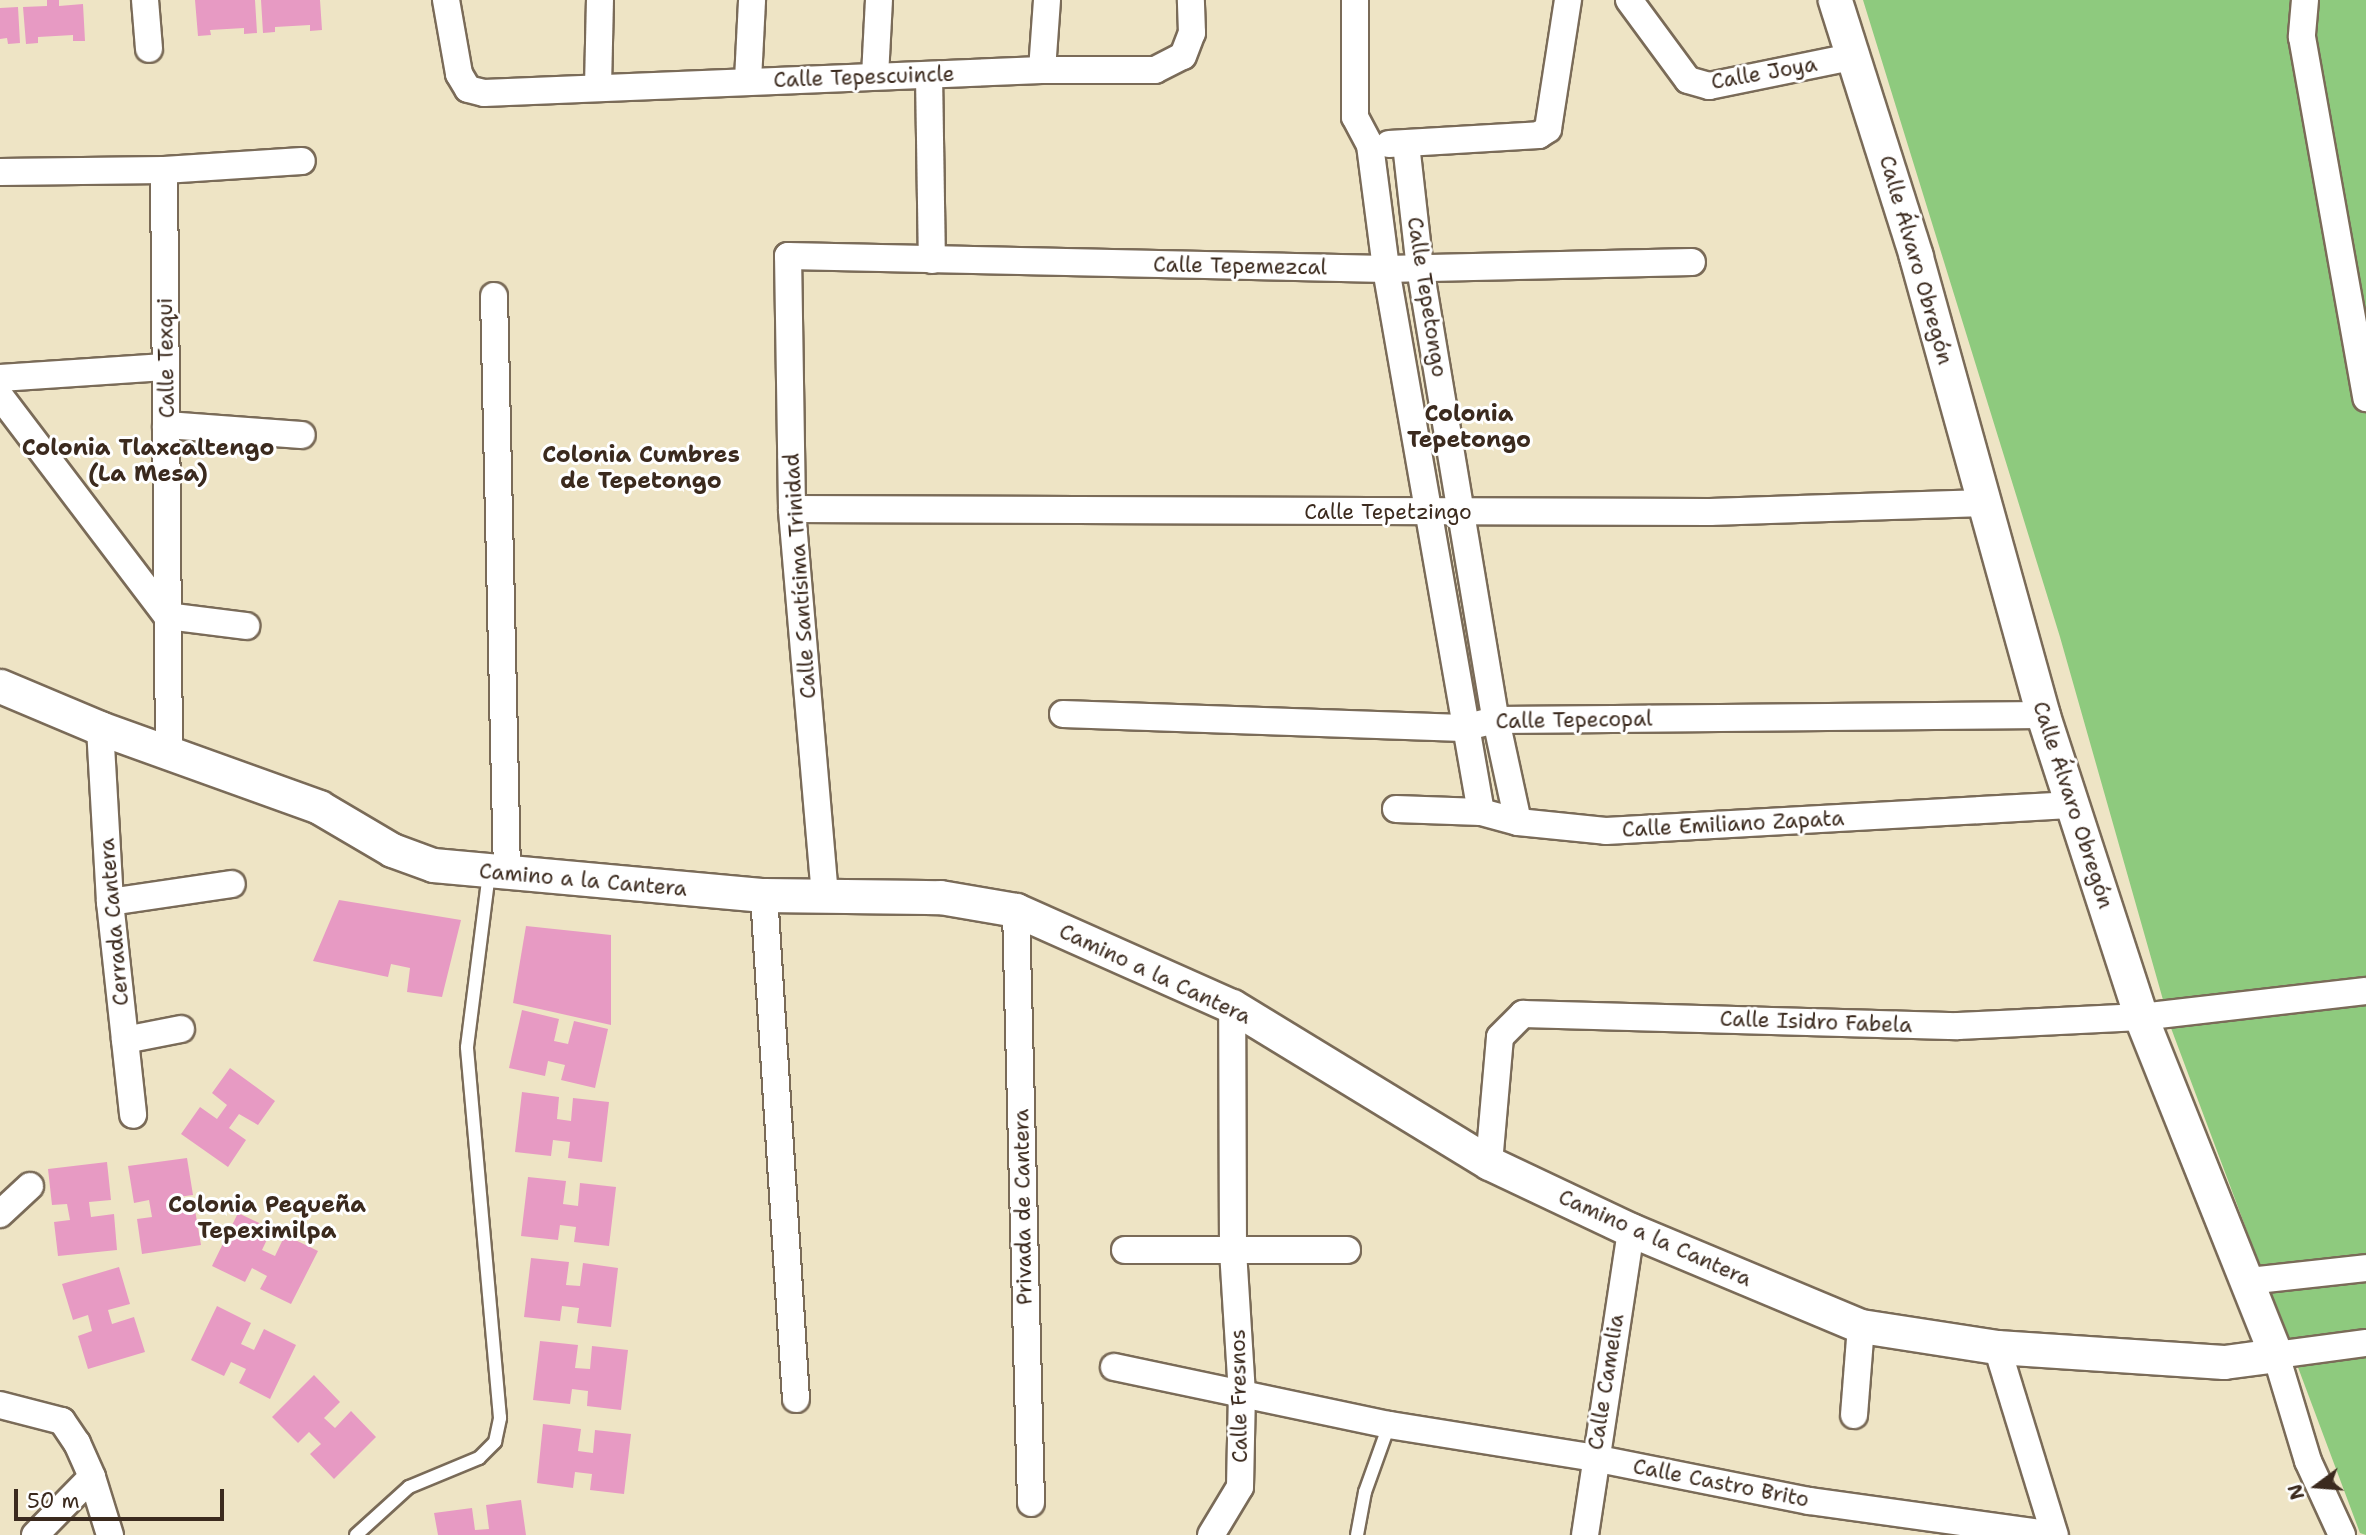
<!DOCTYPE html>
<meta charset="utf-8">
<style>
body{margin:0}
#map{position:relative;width:2366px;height:1535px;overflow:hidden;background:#eee4c5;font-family:"Shantell Sans",sans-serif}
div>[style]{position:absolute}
.green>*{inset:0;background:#8eca7e}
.building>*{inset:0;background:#e79ac3}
.roads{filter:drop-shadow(2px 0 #7a6b58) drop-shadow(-2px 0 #7a6b58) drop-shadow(0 2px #7a6b58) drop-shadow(0 -2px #7a6b58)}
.service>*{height:12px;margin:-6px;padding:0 6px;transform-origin:6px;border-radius:6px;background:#fff}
.minor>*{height:26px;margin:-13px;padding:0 13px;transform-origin:13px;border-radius:13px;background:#fff}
.tertiary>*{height:33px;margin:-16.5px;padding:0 16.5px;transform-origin:16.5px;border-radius:16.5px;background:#fff}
span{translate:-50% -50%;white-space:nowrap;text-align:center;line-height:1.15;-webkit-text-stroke:6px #fff;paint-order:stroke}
.street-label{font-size:21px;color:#3b2a1e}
.neighbourhood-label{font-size:23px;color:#3b2a1e;font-weight:700}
.north{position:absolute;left:2282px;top:1451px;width:70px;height:70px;-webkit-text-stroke:5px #fff;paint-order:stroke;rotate:254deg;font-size:19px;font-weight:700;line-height:28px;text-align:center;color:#3b2a1e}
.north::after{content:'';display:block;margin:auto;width:24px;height:32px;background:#3b2a1e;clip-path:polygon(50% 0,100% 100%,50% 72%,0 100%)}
.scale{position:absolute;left:14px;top:1489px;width:210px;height:32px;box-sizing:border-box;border:4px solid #3b2a1e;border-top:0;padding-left:9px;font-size:21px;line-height:24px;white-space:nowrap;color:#3b2a1e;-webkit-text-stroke:5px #fff;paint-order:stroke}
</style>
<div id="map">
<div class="green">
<div style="clip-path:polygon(1863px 0,2366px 0,2366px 1535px,2360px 1533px,2171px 1028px,2060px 637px)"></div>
</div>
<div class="building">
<div style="clip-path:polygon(47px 0,59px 0,59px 6px,83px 4px,85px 41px,73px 41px,73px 35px,38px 37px,38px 43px,26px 44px,23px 7px,47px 6px)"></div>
<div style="clip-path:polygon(195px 0,255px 0,257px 33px,244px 34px,244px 28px,210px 30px,211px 35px,198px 36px)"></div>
<div style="clip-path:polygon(261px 0,320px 0,322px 30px,310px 31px,310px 25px,275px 27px,275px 32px,263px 33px)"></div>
<div style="clip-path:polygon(18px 7px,20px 43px,8px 44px,7px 38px,0 39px,0 8px)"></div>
<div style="clip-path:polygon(339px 900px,461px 920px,442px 997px,407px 992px,410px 968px,391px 964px,388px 977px,313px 961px)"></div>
<div style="clip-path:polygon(526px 926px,611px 935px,611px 1025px,513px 1003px)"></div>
<div style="clip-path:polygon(522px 1010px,559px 1019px,554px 1041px,568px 1044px,574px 1021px,608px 1029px,595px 1088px,561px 1080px,565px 1065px,548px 1061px,545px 1076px,509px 1068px)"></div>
<div style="clip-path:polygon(230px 1068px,275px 1101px,258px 1125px,239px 1114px,229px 1128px,246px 1140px,228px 1167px,181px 1134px,200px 1107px,217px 1119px,227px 1105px,212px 1093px)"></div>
<div style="clip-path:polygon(522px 1092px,559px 1097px,557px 1119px,571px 1121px,573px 1098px,609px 1102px,602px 1162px,568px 1158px,570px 1142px,553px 1140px,551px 1156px,515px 1152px)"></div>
<div style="clip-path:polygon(187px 1158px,193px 1195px,170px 1198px,173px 1213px,195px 1210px,201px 1245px,142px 1254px,137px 1219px,152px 1217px,149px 1200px,134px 1203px,128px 1166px)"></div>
<div style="clip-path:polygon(107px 1162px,111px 1200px,89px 1202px,91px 1217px,114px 1214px,117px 1250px,58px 1256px,54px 1222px,70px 1220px,67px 1204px,52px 1205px,48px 1169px)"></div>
<div style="clip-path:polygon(528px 1177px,566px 1181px,563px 1204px,578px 1206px,580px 1183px,616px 1187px,609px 1246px,574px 1242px,576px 1227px,560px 1225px,558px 1240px,521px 1236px)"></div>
<div style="clip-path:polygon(238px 1213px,272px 1229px,262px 1250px,275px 1256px,285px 1235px,318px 1251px,291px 1304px,260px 1289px,267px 1276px,252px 1268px,245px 1282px,212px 1266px)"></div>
<div style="clip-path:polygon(531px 1258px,569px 1262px,566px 1285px,580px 1286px,583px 1263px,618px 1268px,611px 1327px,577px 1323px,579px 1308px,562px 1306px,560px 1321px,524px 1317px)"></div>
<div style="clip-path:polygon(119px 1267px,130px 1304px,108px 1310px,112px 1324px,134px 1317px,145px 1352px,88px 1369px,78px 1336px,92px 1331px,88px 1315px,73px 1320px,62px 1284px)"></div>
<div style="clip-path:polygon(217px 1306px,251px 1323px,241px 1344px,254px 1350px,264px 1329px,296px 1345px,270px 1399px,239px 1383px,246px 1369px,231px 1362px,224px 1376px,191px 1360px)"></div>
<div style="clip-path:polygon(540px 1341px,578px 1345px,575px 1368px,590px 1369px,592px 1346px,628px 1350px,621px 1410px,587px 1406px,588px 1391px,572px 1389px,570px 1404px,533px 1400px)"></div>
<div style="clip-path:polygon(314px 1375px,340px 1402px,324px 1418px,335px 1428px,351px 1411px,376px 1437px,334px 1479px,310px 1454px,321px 1444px,309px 1432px,298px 1443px,272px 1417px)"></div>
<div style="clip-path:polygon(543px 1424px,581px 1429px,578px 1451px,593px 1453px,595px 1430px,631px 1434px,624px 1494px,590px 1490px,592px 1474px,575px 1472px,573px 1488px,537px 1483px)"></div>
<div style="clip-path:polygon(521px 1500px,526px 1535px,438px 1535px,434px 1513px,472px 1508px,475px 1530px,489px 1529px,486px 1505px)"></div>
</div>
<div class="roads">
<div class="service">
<div style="left:356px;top:1535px;width:72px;rotate:-42.2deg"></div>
<div style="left:409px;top:1487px;width:76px;rotate:-22.5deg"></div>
<div style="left:479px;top:1458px;width:23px;rotate:-45deg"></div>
<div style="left:495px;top:1442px;width:25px;rotate:-78deg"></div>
<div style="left:500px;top:1418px;width:372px;rotate:-95.1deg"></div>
<div style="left:467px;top:1047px;width:175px;rotate:-82.8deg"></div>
<div style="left:1357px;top:1535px;width:44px;rotate:-79.5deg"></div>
<div style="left:1365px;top:1492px;width:71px;rotate:-70.3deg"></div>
</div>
<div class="minor">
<div style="left:145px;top:0;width:49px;rotate:85.3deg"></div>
<div style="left:446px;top:0;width:75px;rotate:80deg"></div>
<div style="left:459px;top:74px;width:17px;rotate:59deg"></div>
<div style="left:468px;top:89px;width:16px;rotate:14deg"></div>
<div style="left:484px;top:93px;width:558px;rotate:-2.36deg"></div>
<div style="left:1042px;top:70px;width:113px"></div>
<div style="left:1155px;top:70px;width:31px;rotate:-27deg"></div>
<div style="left:1183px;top:56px;width:25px;rotate:-69deg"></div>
<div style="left:1192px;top:33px;width:33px;rotate:-92deg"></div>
<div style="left:1355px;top:0;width:117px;rotate:90deg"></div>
<div style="left:1355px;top:117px;width:32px;rotate:62deg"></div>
<div style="left:1629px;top:0;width:99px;rotate:53.6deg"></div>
<div style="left:1688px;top:80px;width:22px;rotate:16deg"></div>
<div style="left:1709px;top:86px;width:150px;rotate:-11.5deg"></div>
<div style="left:2305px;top:0;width:37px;rotate:95deg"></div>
<div style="left:2302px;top:37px;width:367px;rotate:79.9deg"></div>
<div style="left:1042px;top:70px;width:70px;rotate:-85.9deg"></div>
<div style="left:929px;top:75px;width:185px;rotate:89.1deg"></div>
<div style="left:875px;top:76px;width:76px;rotate:-87deg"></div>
<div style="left:748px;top:80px;width:80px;rotate:-87.1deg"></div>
<div style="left:598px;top:87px;width:87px;rotate:-88.7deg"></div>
<div style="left:1389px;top:144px;width:150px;rotate:-3.4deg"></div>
<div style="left:1539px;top:135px;width:11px;rotate:-34deg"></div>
<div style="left:1548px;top:129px;width:131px;rotate:-81.2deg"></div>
<div style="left:1406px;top:144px;width:125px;rotate:83.6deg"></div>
<div style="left:1420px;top:268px;width:458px;rotate:80.5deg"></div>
<div style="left:1496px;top:720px;width:104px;rotate:77.8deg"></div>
<div style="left:1370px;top:145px;width:125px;rotate:82.6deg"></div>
<div style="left:1386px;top:269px;width:551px;rotate:80.08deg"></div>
<div style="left:164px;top:170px;width:582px;rotate:89.51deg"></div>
<div style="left:0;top:172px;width:164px;rotate:-0.7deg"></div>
<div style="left:164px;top:170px;width:138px;rotate:-3.7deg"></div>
<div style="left:494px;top:296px;width:578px;rotate:88.71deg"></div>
<div style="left:0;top:378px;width:165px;rotate:-3.8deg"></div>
<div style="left:0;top:396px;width:276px;rotate:52.8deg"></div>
<div style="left:167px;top:616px;width:80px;rotate:7.2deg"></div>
<div style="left:166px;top:425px;width:136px;rotate:4.2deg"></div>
<div style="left:792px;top:509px;width:918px;rotate:0.19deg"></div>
<div style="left:1710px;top:512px;width:275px;rotate:-1.9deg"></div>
<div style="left:1063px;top:714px;width:400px;rotate:2deg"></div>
<div style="left:1463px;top:728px;width:34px;rotate:-14deg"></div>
<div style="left:1496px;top:720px;width:547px;rotate:-0.52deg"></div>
<div style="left:100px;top:728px;width:174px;rotate:86.7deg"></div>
<div style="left:110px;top:902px;width:214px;rotate:83.8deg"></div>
<div style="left:1396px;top:809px;width:85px;rotate:2deg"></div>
<div style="left:1481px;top:812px;width:38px;rotate:15deg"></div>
<div style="left:1518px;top:822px;width:88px;rotate:5.8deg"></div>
<div style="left:1606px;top:831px;width:468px;rotate:-3.2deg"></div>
<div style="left:764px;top:895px;width:505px;rotate:86.37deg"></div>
<div style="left:825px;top:896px;width:388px;rotate:-94.9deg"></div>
<div style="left:792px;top:509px;width:253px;rotate:-90.9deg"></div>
<div style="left:788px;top:256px;width:598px;rotate:1.25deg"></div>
<div style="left:1386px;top:269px;width:306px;rotate:-1.3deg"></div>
<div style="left:110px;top:902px;width:123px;rotate:-8.4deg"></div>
<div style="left:1016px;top:910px;width:593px;rotate:88.55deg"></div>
<div style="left:125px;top:1040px;width:57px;rotate:-11.1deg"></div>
<div style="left:1489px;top:1163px;width:126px;rotate:-85deg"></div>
<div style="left:1500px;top:1037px;width:33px;rotate:-45deg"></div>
<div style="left:1523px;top:1014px;width:435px;rotate:1.6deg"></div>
<div style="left:1958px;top:1026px;width:183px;rotate:-2.8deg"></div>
<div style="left:2141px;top:1017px;width:226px;rotate:-6.6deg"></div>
<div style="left:0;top:1214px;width:41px;rotate:-43deg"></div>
<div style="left:1125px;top:1250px;width:222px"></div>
<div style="left:2249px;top:1281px;width:118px;rotate:-6.3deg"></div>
<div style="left:1997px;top:1347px;width:197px;rotate:72.9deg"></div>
<div style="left:1114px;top:1367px;width:281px;rotate:11.9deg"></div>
<div style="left:1389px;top:1425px;width:208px;rotate:9.1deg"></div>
<div style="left:1594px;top:1458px;width:219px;rotate:11.3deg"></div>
<div style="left:1809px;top:1501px;width:247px;rotate:7.9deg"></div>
<div style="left:0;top:1405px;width:64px;rotate:14.5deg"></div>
<div style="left:62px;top:1421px;width:27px;rotate:56deg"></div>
<div style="left:77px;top:1443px;width:37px;rotate:66deg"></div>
<div style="left:92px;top:1477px;width:61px;rotate:72.8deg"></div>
<div style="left:1854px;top:1415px;width:89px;rotate:-85.5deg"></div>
<div style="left:35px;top:1535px;width:81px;rotate:-45.5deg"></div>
<div style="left:1211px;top:1535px;width:56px;rotate:-58.9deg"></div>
<div style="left:1240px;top:1487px;width:93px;rotate:-88.8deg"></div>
<div style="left:1242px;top:1394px;width:145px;rotate:-93.6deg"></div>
<div style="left:1233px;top:1249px;width:243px;rotate:-90.2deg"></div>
<div style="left:1585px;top:1535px;width:308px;rotate:-81.4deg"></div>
<div style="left:2342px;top:1535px;width:81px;rotate:-114.7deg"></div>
<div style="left:2308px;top:1461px;width:111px;rotate:-106.8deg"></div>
<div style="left:2276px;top:1355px;width:91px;rotate:-7.6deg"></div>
</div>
<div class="tertiary">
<div style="left:0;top:686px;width:108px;rotate:22.8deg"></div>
<div style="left:100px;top:728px;width:233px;rotate:19.8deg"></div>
<div style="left:319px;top:807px;width:85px;rotate:30.5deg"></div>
<div style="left:392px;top:850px;width:44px;rotate:20.1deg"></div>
<div style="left:433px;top:865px;width:332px;rotate:5.2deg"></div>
<div style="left:764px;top:895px;width:176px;rotate:0.7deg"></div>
<div style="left:940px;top:897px;width:77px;rotate:9.7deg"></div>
<div style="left:1016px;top:910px;width:236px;rotate:24deg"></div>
<div style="left:1232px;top:1006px;width:301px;rotate:31.4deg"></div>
<div style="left:1489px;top:1163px;width:157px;rotate:25.3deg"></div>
<div style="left:1631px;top:1230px;width:249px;rotate:22.7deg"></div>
<div style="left:1861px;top:1326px;width:138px;rotate:8.8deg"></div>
<div style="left:1997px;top:1347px;width:227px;rotate:3.8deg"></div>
<div style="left:2224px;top:1362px;width:52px;rotate:-7.7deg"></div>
<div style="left:2276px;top:1355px;width:364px;rotate:-111.8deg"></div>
<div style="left:2141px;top:1017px;width:318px;rotate:-108deg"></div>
<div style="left:2043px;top:715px;width:476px;rotate:-105.5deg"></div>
<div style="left:1916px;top:256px;width:269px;rotate:-107.6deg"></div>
</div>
</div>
<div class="street-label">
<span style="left:1764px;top:73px;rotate:-10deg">Calle Joya</span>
<span style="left:864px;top:77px;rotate:-2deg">Calle Tepescuincle</span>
<span style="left:1916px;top:260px;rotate:74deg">Calle Álvaro Obregón</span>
<span style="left:1240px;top:266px;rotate:1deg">Calle Tepemezcal</span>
<span style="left:1427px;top:297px;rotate:81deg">Calle Tepetongo</span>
<span style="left:166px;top:358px;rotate:-91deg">Calle Texqui</span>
<span style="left:1388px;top:512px">Calle Tepetzingo</span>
<span style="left:800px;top:576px;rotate:-94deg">Calle Santísima Trinidad</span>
<span style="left:1574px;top:720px;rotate:-1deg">Calle Tepecopal</span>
<span style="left:2073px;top:805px;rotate:72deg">Calle Álvaro Obregón</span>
<span style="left:1733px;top:824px;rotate:-3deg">Calle Emiliano Zapata</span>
<span style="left:583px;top:880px;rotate:5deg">Camino a la Cantera</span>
<span style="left:114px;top:922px;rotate:-95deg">Cerrada Cantera</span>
<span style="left:1155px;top:974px;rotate:25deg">Camino a la Cantera</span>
<span style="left:1816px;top:1022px;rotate:2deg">Calle Isidro Fabela</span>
<span style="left:1023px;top:1207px;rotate:-91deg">Privada de Cantera</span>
<span style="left:1655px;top:1238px;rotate:24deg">Camino a la Cantera</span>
<span style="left:1606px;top:1382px;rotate:-81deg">Calle Camelia</span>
<span style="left:1239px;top:1396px;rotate:-91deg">Calle Fresnos</span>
<span style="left:1721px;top:1483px;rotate:11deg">Calle Castro Brito</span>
</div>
<div class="neighbourhood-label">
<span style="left:1469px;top:426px">Colonia<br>Tepetongo</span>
<span style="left:148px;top:460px">Colonia Tlaxcaltengo<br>(La Mesa)</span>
<span style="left:641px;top:467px">Colonia Cumbres<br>de Tepetongo</span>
<span style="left:267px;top:1217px">Colonia Pequeña<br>Tepeximilpa</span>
</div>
<div class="north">N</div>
<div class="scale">50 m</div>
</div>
